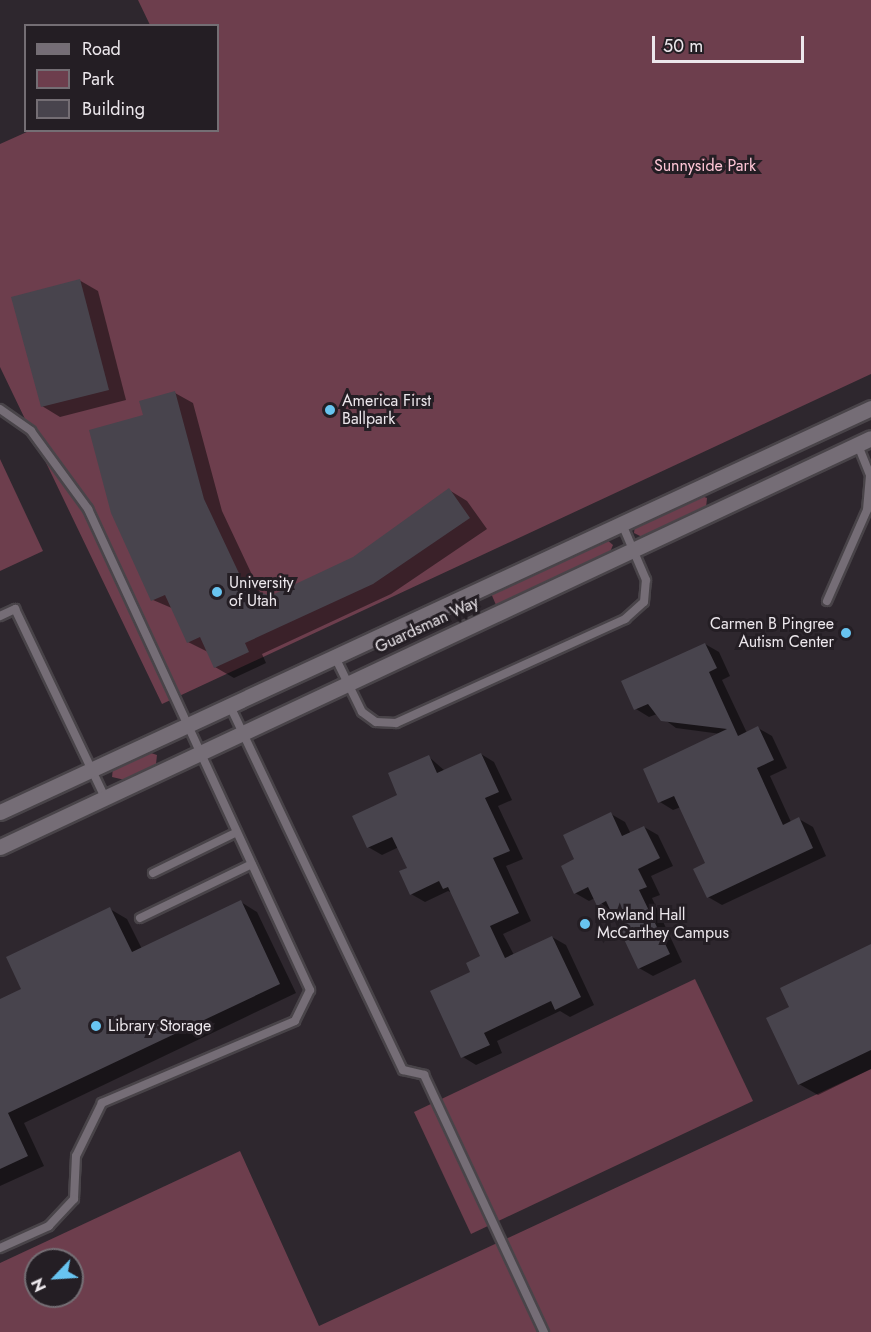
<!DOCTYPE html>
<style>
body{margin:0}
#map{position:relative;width:871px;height:1332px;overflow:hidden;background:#2e272e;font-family:Jost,sans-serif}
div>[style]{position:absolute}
.green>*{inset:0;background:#6d3e4d}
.shadow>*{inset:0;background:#0007}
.building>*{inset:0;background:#48444d}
.roads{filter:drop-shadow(2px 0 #494449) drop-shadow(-2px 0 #494449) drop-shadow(0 2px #494449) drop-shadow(0 -2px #494449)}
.service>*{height:8px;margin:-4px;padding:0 4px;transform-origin:4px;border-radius:4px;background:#756d76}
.tertiary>*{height:15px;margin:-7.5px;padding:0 7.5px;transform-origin:7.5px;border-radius:7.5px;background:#756d76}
.dots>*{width:16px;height:16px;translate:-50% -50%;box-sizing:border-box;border:3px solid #241e24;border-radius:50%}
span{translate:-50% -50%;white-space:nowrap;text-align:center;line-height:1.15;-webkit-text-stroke:6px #241e24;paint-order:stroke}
.park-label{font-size:16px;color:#fec6d6}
.poi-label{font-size:16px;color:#ece7ec}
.left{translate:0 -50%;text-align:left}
.right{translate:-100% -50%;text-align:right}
.street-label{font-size:16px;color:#ece7ec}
.legend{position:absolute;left:24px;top:24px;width:195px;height:108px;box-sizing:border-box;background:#241e24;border:2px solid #746e74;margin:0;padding:8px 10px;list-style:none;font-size:18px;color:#ece7ec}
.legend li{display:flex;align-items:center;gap:12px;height:30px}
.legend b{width:30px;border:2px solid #746e74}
.north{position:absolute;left:24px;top:1248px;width:60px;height:60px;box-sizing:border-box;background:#241e24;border:2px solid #746e74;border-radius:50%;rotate:245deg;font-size:16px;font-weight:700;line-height:24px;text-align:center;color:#ece7ec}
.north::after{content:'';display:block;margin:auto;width:21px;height:27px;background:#68c4f0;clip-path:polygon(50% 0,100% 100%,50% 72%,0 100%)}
.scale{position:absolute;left:652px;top:36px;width:152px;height:27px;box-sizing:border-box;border:3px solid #ece7ec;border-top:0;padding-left:8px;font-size:18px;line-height:21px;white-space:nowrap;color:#ece7ec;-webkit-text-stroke:4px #241e24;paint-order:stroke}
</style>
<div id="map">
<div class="green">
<div style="clip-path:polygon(138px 0,871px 0,871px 374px,162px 704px,0 367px,0 144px,29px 131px,218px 130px,218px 26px,150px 25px)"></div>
<div style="clip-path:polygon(0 459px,43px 551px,0 571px)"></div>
<div style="clip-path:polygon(699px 495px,707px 498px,706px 508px,642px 537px,634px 533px,635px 525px)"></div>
<div style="clip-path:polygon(606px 539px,613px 545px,610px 552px,496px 605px,490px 591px)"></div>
<div style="clip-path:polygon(148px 752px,157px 755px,156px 764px,125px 780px,112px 777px,113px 768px)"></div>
<div style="clip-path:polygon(695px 979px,753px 1101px,471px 1234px,414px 1112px)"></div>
<div style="clip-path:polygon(evenodd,871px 1069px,871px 1332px,0 1332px,0 1263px,240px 1151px,319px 1326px,871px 1069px,36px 1260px,72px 1260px,72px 1296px,36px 1296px,36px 1260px)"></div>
</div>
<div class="shadow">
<div style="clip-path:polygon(79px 280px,98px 291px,126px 400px,60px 417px,42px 406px)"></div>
<div style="clip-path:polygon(175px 393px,193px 403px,222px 511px,261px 594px,270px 598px,354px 559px,449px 490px,467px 501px,487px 529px,391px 594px,262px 654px,266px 663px,234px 678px,215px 667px,208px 652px,188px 642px,174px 609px,153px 600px,145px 416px)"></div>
<div style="clip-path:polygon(705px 644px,719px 652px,730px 676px,722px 680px,747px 733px,758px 728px,772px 736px,787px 768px,770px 776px,791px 822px,799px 819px,813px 827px,826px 856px,722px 905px,708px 897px,707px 864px,681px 807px,673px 810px,660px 802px,721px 734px,676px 728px,657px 714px,649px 717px,636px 709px)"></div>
<div style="clip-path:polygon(481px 754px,494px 762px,512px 800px,498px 806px,523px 859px,506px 866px,531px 921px,503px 934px,514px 955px,552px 937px,566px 945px,594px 1005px,570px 1017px,560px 1011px,497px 1041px,502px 1053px,476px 1065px,463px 1057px,472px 973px,482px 957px,453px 893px,448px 891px,425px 902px,411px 894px,409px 868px,399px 847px,382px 855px,368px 847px,428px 756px,445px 771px)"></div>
<div style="clip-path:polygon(611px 814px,625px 822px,631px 834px,644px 827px,658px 835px,673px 866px,651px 876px,660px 895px,652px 898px,682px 962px,653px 976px,639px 968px,613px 913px,595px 898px,589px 901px,575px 893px,576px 860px)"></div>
<div style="clip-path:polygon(241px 902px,257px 912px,296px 993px,24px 1123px,44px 1166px,0 1186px,0 1001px,23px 990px,110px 909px,127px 919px,142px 949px)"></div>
<div style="clip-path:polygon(871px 946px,871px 1069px,818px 1095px,799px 1084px,768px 1019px,791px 1007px)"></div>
</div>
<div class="building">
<div style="clip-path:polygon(80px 279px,109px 390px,41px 407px,11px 297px)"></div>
<div style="clip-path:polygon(175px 391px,204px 499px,245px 586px,270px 596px,353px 557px,449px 488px,470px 518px,373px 584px,245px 643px,249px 652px,214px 668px,200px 637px,187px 643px,165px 595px,151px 601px,111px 513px,89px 430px,143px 415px,139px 401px)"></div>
<div style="clip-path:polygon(705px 643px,717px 668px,709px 672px,738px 736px,758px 726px,774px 760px,757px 768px,783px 825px,799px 817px,813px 848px,707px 898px,693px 869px,705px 863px,674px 796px,658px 803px,643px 769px,727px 729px,661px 721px,648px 704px,634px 710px,621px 681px)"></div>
<div style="clip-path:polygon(481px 753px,499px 792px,485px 798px,510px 851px,493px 858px,519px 913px,490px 926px,505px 958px,552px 936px,581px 997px,555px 1010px,551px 1001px,484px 1033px,490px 1045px,461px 1058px,430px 991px,470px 972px,466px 963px,480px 956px,448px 887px,443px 889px,439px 881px,410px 895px,399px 871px,407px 868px,392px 837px,367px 848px,352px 816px,397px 795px,388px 773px,429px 755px,437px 773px)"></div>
<div style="clip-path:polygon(611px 812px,622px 836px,644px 826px,660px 858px,638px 869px,647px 887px,639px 890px,670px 954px,638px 969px,606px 901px,597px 906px,588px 887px,574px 894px,561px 866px,574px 859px,563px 835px)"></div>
<div style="clip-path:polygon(241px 900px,280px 984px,8px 1113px,28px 1156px,0 1169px,0 999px,21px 989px,6px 957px,110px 907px,132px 952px)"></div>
<div style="clip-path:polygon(871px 944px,871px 1050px,798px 1085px,766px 1018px,789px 1007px,780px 988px)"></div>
</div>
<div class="roads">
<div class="service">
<div style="left:0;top:409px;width:38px;rotate:35deg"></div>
<div style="left:31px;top:431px;width:97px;rotate:53.8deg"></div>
<div style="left:88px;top:509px;width:530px;rotate:65.22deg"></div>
<div style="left:310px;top:990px;width:34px;rotate:116deg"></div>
<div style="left:295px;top:1021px;width:210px;rotate:157deg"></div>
<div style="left:102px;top:1103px;width:59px;rotate:116.1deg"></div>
<div style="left:76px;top:1156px;width:43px;rotate:92.7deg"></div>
<div style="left:74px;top:1199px;width:37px;rotate:133deg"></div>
<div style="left:49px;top:1226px;width:54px;rotate:155.8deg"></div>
<div style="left:827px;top:601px;width:99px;rotate:-66.3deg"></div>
<div style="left:867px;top:510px;width:35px;rotate:-85deg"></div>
<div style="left:870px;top:475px;width:32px;rotate:-112deg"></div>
<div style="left:0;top:616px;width:17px;rotate:-25deg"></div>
<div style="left:15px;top:609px;width:207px;rotate:64.5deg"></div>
<div style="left:335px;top:657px;width:61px;rotate:63.9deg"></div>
<div style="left:362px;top:712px;width:17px;rotate:36deg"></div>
<div style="left:376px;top:722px;width:20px;rotate:3deg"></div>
<div style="left:396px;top:723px;width:252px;rotate:-24.4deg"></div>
<div style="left:625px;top:619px;width:25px;rotate:-42deg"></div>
<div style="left:644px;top:602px;width:22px;rotate:-85deg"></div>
<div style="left:646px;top:580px;width:61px;rotate:-113.2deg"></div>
<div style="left:230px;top:706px;width:403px;rotate:64.6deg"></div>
<div style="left:403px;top:1070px;width:22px;rotate:13deg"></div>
<div style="left:424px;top:1075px;width:284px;rotate:65deg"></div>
<div style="left:153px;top:873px;width:93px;rotate:-26deg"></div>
<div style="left:140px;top:918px;width:124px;rotate:-25.7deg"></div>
</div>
<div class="tertiary">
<div style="left:0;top:812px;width:960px;rotate:-24.88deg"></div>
<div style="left:0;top:847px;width:962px;rotate:-25.15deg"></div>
</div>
</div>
<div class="dots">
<div style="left:330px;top:410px;background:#68c4f0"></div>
<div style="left:217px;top:592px;background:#68c4f0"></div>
<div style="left:846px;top:633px;background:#68c4f0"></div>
<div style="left:585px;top:924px;background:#68c4f0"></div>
<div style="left:96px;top:1026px;background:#68c4f0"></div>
</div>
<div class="park-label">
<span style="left:705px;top:166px">Sunnyside Park</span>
</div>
<div class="poi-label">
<span class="left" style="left:342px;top:410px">America First<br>Ballpark</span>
<span class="left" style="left:229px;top:592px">University<br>of Utah</span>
<span class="right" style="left:834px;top:633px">Carmen B Pingree<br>Autism Center</span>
<span class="left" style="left:597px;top:924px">Rowland Hall<br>McCarthey Campus</span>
<span class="left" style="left:108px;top:1026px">Library Storage</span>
</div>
<div class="street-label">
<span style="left:427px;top:625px;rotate:-25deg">Guardsman Way</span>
</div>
<ul class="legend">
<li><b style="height:8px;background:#756d76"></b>Road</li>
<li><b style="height:16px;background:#6d3e4d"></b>Park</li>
<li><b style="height:16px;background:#48444d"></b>Building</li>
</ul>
<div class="north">N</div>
<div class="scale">50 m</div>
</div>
